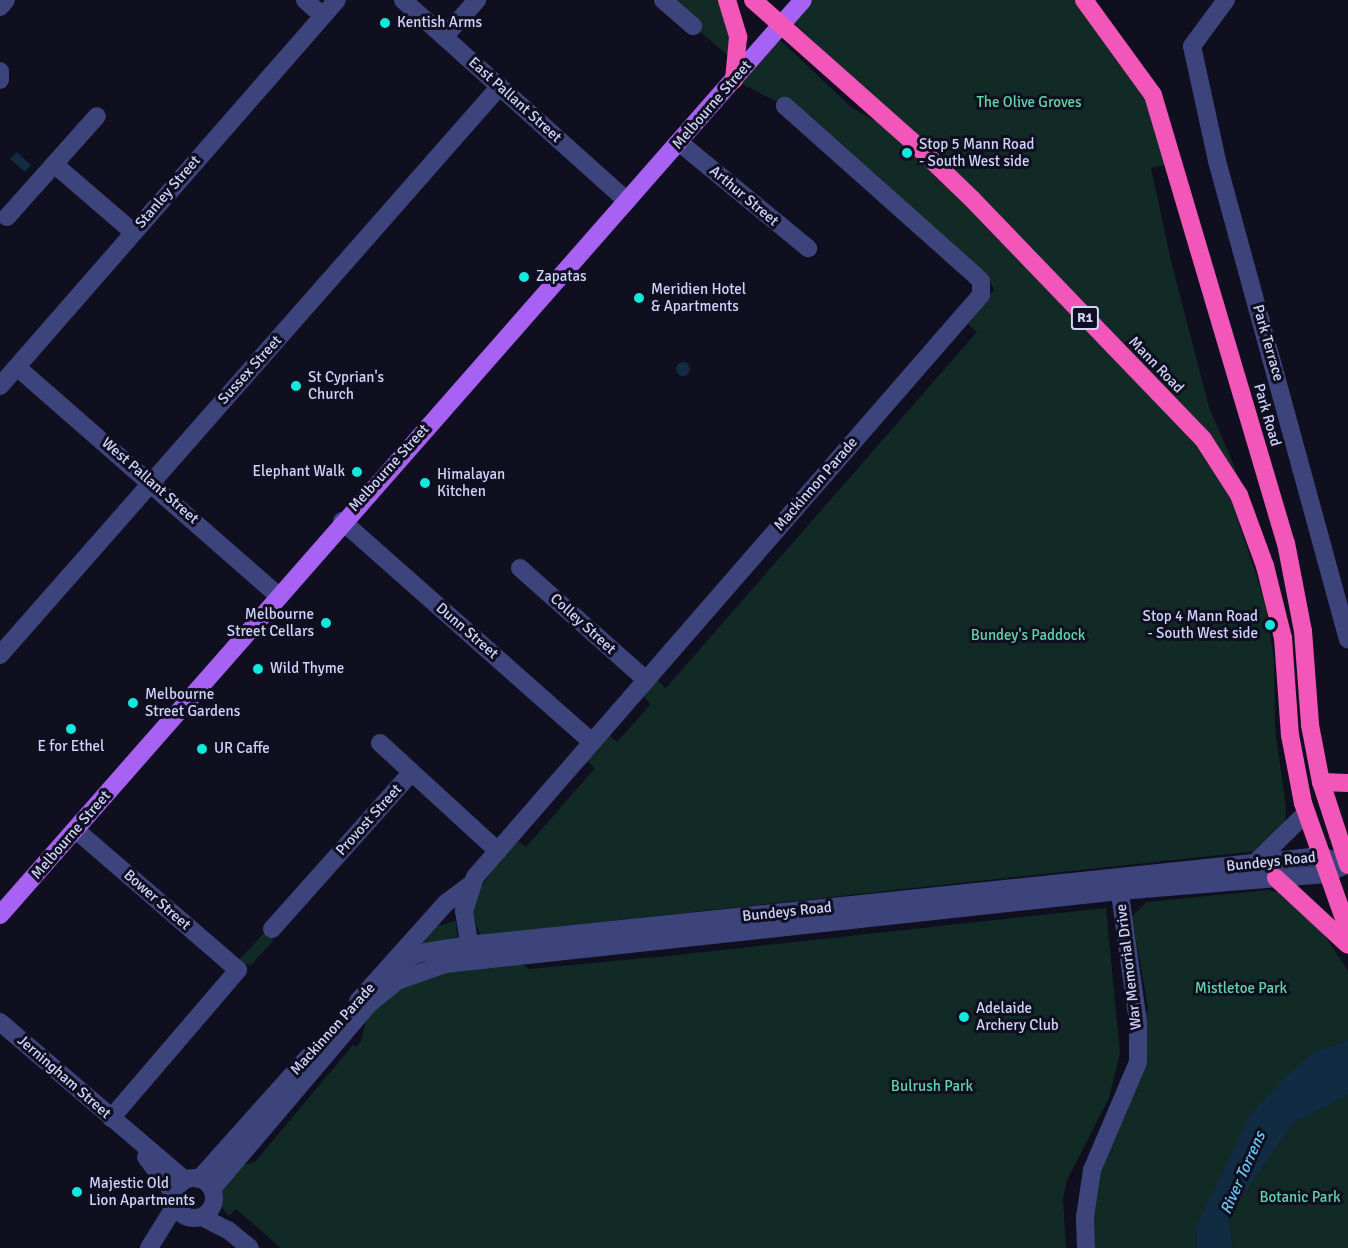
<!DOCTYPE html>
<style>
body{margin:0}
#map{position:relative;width:1348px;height:1248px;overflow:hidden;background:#0f0f20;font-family:Signika,sans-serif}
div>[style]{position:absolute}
.green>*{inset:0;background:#122a25}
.water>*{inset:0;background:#112b42}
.round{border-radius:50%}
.minor>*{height:18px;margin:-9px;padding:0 9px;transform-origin:9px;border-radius:9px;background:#3d447c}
.minor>.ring{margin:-9px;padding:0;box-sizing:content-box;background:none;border:18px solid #3d447c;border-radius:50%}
.major>*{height:18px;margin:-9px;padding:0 9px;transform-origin:9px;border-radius:9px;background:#a761f3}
.highway>*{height:18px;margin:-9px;padding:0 9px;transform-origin:9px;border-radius:9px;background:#f256b8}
.dots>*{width:16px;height:16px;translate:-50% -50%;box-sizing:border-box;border:3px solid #0f0f20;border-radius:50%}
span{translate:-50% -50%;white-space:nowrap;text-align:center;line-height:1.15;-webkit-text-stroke:6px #0f0f20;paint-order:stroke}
.shield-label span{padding:2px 4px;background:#0f0f20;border:2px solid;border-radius:4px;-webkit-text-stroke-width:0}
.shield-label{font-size:14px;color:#d1d3fc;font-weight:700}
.poi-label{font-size:15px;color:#d1d3fc}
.left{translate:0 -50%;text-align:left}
.right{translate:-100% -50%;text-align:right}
.street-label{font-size:15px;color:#d1d3fc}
.park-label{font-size:15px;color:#63d6a8}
.water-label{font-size:16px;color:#67c7f4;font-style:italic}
</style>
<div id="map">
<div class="green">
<div style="clip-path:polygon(663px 0,720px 0,735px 61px,693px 26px)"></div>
<div style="clip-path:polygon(810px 0,1076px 0,1150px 105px,1170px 164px,1151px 168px,1171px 261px,1209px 407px,1240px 480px,1126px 345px,994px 211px,792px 21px)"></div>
<div style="clip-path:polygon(777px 37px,851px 107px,884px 126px,908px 146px,1166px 407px,1204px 454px,1232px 502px,1265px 602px,1274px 660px,1275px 728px,1286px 808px,1285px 825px,1257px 851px,480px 935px,472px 913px,479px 889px,516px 839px,526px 847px,595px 768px,586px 760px,608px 734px,617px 742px,651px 704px,642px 695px,656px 679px,666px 688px,977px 332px,968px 324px,994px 290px,988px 277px,785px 106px,738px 82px)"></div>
<div style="clip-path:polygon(1268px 890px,1277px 892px,1321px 930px,1348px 971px,1348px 1040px,1316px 1051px,1196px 1227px,1197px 1248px,1093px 1248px,1095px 1185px,1148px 1007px,1132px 917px,1146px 902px)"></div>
<div style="clip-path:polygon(1106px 908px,1120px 1053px,1109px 1098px,1067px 1180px,1063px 1199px,1066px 1248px,281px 1248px,236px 1209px,229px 1216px,220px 1205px,219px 1188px,239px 1165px,254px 1163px,353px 1045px,356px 1047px,361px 1041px,366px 1020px,393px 990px,420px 974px,519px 962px,529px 969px,667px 956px)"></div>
<div style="clip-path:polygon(456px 921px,457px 937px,419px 945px,433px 927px)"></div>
<div style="clip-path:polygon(265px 932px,274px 940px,251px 965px,237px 962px)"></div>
<div style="clip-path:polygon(1348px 1095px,1348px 1248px,1233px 1248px,1228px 1218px,1293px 1123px)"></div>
</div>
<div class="water">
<div style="clip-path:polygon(17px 152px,31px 165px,25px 172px,10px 159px)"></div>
<div class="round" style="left:676px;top:362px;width:14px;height:14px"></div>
<div style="clip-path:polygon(1348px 1040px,1348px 1095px,1293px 1123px,1228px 1218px,1233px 1248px,1197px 1248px,1196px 1227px,1251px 1114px,1282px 1080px,1316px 1051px)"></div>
</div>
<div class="minor">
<div style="left:305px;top:0;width:24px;rotate:42deg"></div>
<div style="left:403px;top:0;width:301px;rotate:41.9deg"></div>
<div style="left:663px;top:0;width:40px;rotate:41deg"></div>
<div style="left:1226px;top:0;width:57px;rotate:126.5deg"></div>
<div style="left:1192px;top:46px;width:118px;rotate:77.7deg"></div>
<div style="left:1217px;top:161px;width:496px;rotate:74.7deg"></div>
<div style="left:0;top:7px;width:9px;rotate:-49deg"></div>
<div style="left:444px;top:37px;width:50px;rotate:-48.3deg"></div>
<div style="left:0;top:71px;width:9px;rotate:90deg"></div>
<div style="left:680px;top:143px;width:166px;rotate:39.4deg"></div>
<div style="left:54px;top:164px;width:104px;rotate:40.7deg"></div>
<div style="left:7px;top:217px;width:135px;rotate:-48.3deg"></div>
<div style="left:17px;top:367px;width:349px;rotate:41.2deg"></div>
<div style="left:0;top:386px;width:512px;rotate:-48.88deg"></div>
<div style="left:342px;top:521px;width:332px;rotate:41.5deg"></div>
<div style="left:520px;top:568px;width:167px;rotate:41.6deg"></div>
<div style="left:0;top:655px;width:757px;rotate:-48.69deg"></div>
<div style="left:380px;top:743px;width:160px;rotate:42.5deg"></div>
<div style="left:76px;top:830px;width:214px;rotate:40.8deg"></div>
<div style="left:238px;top:970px;width:195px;rotate:130.6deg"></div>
<div style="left:1255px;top:863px;width:71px;rotate:-44.4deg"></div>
<div style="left:272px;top:929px;width:210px;rotate:-48.3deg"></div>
<div style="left:472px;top:961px;width:51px;rotate:-99.1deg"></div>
<div style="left:464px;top:911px;width:36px;rotate:-72deg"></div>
<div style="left:475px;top:877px;width:771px;rotate:-49deg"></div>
<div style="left:981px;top:295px;width:14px;rotate:-90deg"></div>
<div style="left:981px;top:281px;width:7px;rotate:-135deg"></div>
<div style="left:976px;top:276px;width:256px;rotate:-138.3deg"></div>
<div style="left:395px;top:964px;width:27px;rotate:-24deg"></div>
<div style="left:420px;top:953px;width:49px;rotate:-9.5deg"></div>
<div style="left:468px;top:945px;width:857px;rotate:-5.96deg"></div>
<div style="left:1320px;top:856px;width:17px;rotate:17deg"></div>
<div style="left:358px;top:1001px;width:132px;rotate:-48.1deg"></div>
<div style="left:446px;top:903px;width:31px;rotate:-37deg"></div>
<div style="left:0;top:1022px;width:243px;rotate:40.5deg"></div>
<div style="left:146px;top:1157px;width:46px;rotate:52.9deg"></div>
<div class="ring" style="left:174px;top:1178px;width:22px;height:22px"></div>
<div style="left:199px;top:1179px;width:164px;rotate:-48.2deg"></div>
<div style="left:212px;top:1189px;width:243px;rotate:-49.7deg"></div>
<div style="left:369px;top:1004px;width:36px;rotate:-39deg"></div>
<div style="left:397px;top:981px;width:51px;rotate:-19.5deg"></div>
<div style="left:445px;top:964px;width:679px;rotate:-6.17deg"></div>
<div style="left:1120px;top:891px;width:206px;rotate:-4.7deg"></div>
<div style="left:1325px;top:874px;width:25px;rotate:-23deg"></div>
<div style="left:202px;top:1217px;width:29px;rotate:27deg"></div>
<div style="left:228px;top:1230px;width:28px;rotate:39deg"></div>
<div style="left:149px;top:1248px;width:49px;rotate:-58.2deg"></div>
<div style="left:1086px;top:1248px;width:31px;rotate:-92deg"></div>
<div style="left:1085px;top:1217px;width:48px;rotate:-81.5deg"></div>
<div style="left:1092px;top:1170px;width:117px;rotate:-66.9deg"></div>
<div style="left:1138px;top:1062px;width:40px;rotate:-90deg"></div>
<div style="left:1138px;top:1022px;width:143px;rotate:-98deg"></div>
</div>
<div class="major">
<div style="left:0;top:915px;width:1217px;rotate:-48.73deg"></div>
</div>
<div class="highway">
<div style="left:727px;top:0;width:39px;rotate:73deg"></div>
<div style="left:738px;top:37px;width:43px;rotate:95.3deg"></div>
<div style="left:753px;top:0;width:215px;rotate:41.6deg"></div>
<div style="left:914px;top:143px;width:81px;rotate:44deg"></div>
<div style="left:972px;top:199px;width:333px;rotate:46.1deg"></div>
<div style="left:1203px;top:439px;width:67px;rotate:57.3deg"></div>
<div style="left:1239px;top:495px;width:76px;rotate:69.9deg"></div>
<div style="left:1265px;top:566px;width:74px;rotate:76deg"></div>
<div style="left:1283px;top:638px;width:97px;rotate:85.9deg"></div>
<div style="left:1290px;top:735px;width:69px;rotate:79.2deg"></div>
<div style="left:1303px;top:803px;width:135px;rotate:70.5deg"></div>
<div style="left:1084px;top:0;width:117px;rotate:54deg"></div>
<div style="left:1153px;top:95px;width:467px;rotate:73.5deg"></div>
<div style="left:1286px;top:543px;width:90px;rotate:79.1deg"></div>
<div style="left:1303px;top:631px;width:94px;rotate:85.7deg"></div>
<div style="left:1310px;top:725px;width:58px;rotate:79.1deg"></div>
<div style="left:1321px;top:782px;width:87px;rotate:72deg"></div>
<div style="left:1321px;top:782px;width:27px;rotate:2deg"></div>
<div style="left:1276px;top:878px;width:98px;rotate:42.9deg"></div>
</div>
<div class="dots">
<div style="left:385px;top:23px;background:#11e8de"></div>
<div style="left:907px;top:153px;background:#11e8de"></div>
<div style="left:524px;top:277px;background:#11e8de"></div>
<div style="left:639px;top:298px;background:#11e8de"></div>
<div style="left:296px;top:386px;background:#11e8de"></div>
<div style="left:357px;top:472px;background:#11e8de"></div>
<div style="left:425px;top:483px;background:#11e8de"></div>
<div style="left:326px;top:623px;background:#11e8de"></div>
<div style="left:1270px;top:625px;background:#11e8de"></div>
<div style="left:258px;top:669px;background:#11e8de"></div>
<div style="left:133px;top:703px;background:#11e8de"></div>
<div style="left:71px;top:729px;background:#11e8de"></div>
<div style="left:202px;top:749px;background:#11e8de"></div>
<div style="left:964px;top:1017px;background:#11e8de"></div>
<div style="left:77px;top:1192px;background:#11e8de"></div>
</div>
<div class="shield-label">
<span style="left:1085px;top:318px">R1</span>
</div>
<div class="poi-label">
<span class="left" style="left:397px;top:23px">Kentish Arms</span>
<span class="left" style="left:919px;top:153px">Stop 5 Mann Road<br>- South West side</span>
<span class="left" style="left:536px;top:277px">Zapatas</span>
<span class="left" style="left:651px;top:298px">Meridien Hotel<br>&amp; Apartments</span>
<span class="left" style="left:308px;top:386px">St Cyprian's<br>Church</span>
<span class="right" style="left:345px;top:472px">Elephant Walk</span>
<span class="left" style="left:437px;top:483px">Himalayan<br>Kitchen</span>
<span class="right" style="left:314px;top:623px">Melbourne<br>Street Cellars</span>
<span class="right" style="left:1258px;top:625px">Stop 4 Mann Road<br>- South West side</span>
<span class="left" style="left:270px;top:669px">Wild Thyme</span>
<span class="left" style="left:145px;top:703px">Melbourne<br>Street Gardens</span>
<span style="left:71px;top:747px">E for Ethel</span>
<span class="left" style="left:214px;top:749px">UR Caffe</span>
<span class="left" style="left:976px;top:1017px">Adelaide<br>Archery Club</span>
<span class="left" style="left:89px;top:1192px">Majestic Old<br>Lion Apartments</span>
</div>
<div class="street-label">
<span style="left:515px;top:100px;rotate:42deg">East Pallant Street</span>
<span style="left:712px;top:105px;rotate:-49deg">Melbourne Street</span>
<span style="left:168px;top:192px;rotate:-49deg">Stanley Street</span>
<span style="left:744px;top:196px;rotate:40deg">Arthur Street</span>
<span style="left:1268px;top:343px;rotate:74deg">Park Terrace</span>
<span style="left:1156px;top:365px;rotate:46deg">Mann Road</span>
<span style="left:250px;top:370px;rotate:-48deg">Sussex Street</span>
<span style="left:1267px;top:415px;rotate:74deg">Park Road</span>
<span style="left:389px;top:468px;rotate:-48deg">Melbourne Street</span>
<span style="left:150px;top:481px;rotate:41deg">West Pallant Street</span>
<span style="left:816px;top:484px;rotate:-49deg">Mackinnon Parade</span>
<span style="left:583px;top:624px;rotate:42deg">Colley Street</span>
<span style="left:467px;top:631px;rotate:41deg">Dunn Street</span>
<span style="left:369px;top:820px;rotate:-48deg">Provost Street</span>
<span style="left:71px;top:835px;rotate:-49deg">Melbourne Street</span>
<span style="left:1271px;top:862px;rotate:-6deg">Bundeys Road</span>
<span style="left:157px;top:900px;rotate:41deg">Bower Street</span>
<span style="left:787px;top:912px;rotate:-6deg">Bundeys Road</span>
<span style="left:1129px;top:967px;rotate:-97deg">War Memorial Drive</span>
<span style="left:333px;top:1029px;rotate:-48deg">Mackinnon Parade</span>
<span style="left:64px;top:1077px;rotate:41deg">Jerningham Street</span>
</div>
<div class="park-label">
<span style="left:1029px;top:103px">The Olive Groves</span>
<span style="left:1028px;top:636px">Bundey's Paddock</span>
<span style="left:1241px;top:989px">Mistletoe Park</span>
<span style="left:932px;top:1087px">Bulrush Park</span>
<span style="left:1300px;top:1198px">Botanic Park</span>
</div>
<div class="water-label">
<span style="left:1243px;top:1173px;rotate:-66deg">River Torrens</span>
</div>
</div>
